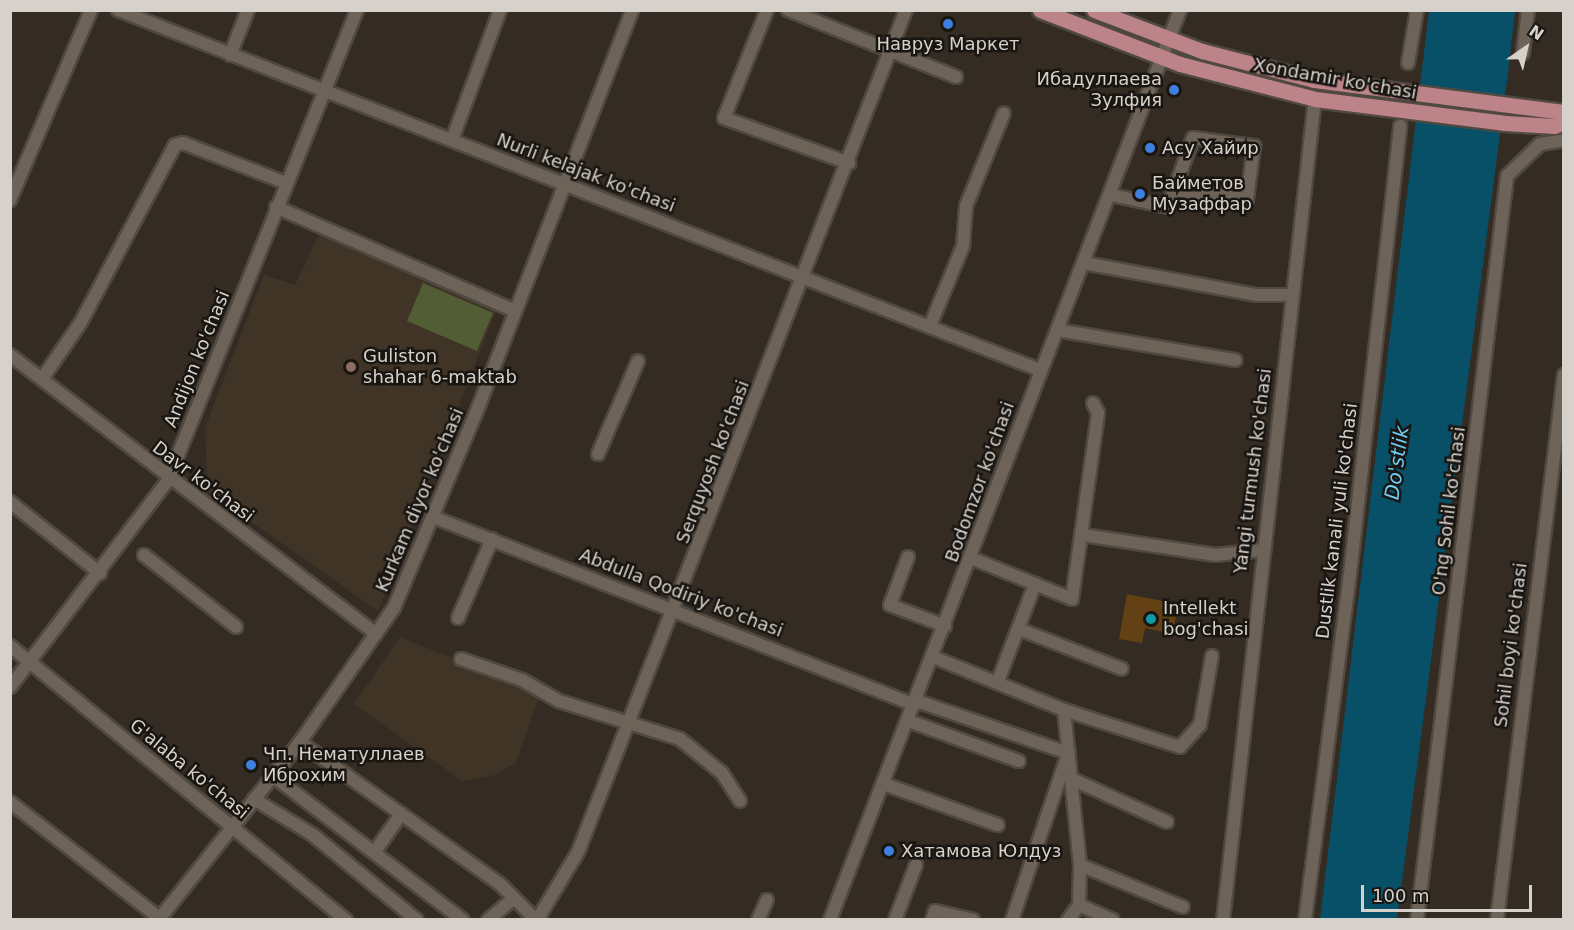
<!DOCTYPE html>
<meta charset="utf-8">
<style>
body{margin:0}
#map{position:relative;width:1574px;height:930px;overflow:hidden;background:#342c23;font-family:"DejaVu Sans",sans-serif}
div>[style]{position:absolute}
.built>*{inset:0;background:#403426}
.green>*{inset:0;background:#535d35}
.water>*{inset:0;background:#075068}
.building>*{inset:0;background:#634114}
.roads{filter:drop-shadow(2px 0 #504941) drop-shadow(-2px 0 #504941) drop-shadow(0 2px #504941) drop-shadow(0 -2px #504941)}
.minor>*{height:12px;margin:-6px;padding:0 6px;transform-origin:6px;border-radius:6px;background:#6d6359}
.major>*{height:15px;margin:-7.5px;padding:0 7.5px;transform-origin:7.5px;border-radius:7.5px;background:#bc8388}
.dots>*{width:16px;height:16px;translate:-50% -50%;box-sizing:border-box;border:3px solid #191511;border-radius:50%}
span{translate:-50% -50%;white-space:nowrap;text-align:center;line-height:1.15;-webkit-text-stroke:5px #191511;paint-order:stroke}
.poi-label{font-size:18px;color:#d6d1cb}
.right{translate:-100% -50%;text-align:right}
.left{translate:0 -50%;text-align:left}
.street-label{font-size:18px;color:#d6d1cb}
.water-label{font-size:20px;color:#6ecdf4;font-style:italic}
.frame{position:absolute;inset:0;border:12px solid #d6d1cb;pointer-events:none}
.north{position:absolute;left:1496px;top:18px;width:60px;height:60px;-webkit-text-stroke:4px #191511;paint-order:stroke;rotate:34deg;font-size:16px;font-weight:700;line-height:24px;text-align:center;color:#d6d1cb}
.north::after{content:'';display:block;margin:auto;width:21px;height:27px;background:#d6d1cb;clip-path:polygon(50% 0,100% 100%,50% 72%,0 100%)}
.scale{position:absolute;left:1361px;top:885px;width:171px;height:27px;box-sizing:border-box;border:3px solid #d6d1cb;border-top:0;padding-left:8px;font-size:18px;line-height:21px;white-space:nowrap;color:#d6d1cb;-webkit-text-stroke:4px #191511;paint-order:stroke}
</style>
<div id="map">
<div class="built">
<div style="clip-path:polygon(322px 228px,498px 306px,378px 611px,208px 491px,205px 428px,264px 275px,295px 285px)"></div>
<div style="clip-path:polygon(400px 637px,540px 693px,516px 763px,495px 775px,462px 781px,354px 704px)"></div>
</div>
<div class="green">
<div style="clip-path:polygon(423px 283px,493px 313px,477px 351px,407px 321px)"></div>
</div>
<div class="water">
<div style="clip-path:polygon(1429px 11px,1515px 11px,1508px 73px,1397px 919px,1320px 920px)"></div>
</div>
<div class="building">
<div style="clip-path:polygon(1127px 594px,1178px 604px,1173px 634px,1145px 628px,1142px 643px,1119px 639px)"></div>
</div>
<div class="roads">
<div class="minor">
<div style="left:118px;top:10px;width:990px;rotate:21.33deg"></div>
<div style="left:767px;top:10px;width:116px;rotate:111.7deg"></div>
<div style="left:724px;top:118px;width:133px;rotate:19.8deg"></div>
<div style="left:788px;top:10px;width:181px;rotate:21.7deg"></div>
<div style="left:1523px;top:53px;width:43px;rotate:-83.4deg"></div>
<div style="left:230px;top:55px;width:48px;rotate:-68.2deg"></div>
<div style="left:1408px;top:63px;width:54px;rotate:-80.4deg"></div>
<div style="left:452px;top:140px;width:139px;rotate:-69.7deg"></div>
<div style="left:1111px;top:195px;width:58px;rotate:11.9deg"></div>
<div style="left:1168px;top:207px;width:73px;rotate:-70.1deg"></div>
<div style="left:1193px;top:138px;width:62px;rotate:7.5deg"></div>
<div style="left:1254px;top:146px;width:53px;rotate:97.5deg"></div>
<div style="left:1247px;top:199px;width:74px;rotate:-173deg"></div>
<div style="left:10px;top:200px;width:207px;rotate:-66.9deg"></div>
<div style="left:276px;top:207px;width:258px;rotate:23.5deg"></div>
<div style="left:1084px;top:263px;width:176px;rotate:10.5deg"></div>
<div style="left:1257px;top:295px;width:35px"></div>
<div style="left:930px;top:326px;width:87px;rotate:-67.6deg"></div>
<div style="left:963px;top:246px;width:40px;rotate:-85.7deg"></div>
<div style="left:966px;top:206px;width:100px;rotate:-67.8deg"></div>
<div style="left:1057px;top:330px;width:181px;rotate:9.6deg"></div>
<div style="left:10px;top:355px;width:460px;rotate:37.3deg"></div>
<div style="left:42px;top:379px;width:69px;rotate:-55.6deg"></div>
<div style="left:81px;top:322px;width:200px;rotate:-62deg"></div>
<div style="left:175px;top:145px;width:8px;rotate:-14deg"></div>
<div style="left:183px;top:143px;width:110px;rotate:21.2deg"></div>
<div style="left:598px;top:454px;width:101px;rotate:-66.7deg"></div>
<div style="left:10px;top:502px;width:115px;rotate:38.3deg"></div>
<div style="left:433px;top:517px;width:517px;rotate:21.31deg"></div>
<div style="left:1083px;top:535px;width:134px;rotate:8.6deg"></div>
<div style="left:1216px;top:555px;width:46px;rotate:-6.2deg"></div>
<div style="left:144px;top:555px;width:117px;rotate:38deg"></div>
<div style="left:908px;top:557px;width:51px;rotate:110.6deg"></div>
<div style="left:890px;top:605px;width:59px;rotate:20.9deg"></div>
<div style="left:971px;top:558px;width:109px;rotate:22.1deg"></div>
<div style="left:1072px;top:599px;width:188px;rotate:-82deg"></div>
<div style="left:1098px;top:413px;width:11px;rotate:-117deg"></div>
<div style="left:458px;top:618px;width:86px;rotate:-66.7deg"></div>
<div style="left:1019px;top:629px;width:110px;rotate:21.2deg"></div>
<div style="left:10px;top:646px;width:434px;rotate:39.2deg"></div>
<div style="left:933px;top:657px;width:141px;rotate:22deg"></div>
<div style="left:1064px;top:710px;width:122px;rotate:17.7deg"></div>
<div style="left:1180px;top:747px;width:30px;rotate:-48deg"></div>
<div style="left:1200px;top:725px;width:70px;rotate:-80.1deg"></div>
<div style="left:461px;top:659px;width:65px;rotate:19deg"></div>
<div style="left:522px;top:680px;width:43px;rotate:29.6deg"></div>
<div style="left:559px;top:701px;width:127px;rotate:17.4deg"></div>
<div style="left:680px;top:739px;width:54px;rotate:39deg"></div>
<div style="left:722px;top:773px;width:33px;rotate:57deg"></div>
<div style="left:998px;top:681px;width:104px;rotate:-69.1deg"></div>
<div style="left:10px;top:687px;width:260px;rotate:-52.6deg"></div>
<div style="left:168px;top:480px;width:507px;rotate:-68.09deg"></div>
<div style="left:917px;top:701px;width:160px;rotate:19deg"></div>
<div style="left:1064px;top:710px;width:156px;rotate:84.1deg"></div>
<div style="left:1080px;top:865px;width:40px;rotate:91.4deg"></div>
<div style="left:1079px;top:905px;width:19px;rotate:126deg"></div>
<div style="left:909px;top:721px;width:117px;rotate:20deg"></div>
<div style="left:300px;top:742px;width:245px;rotate:35.4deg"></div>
<div style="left:500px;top:884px;width:51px;rotate:45deg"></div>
<div style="left:273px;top:776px;width:238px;rotate:37.2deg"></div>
<div style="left:1074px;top:780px;width:102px;rotate:24.3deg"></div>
<div style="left:884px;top:784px;width:121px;rotate:19.8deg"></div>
<div style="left:254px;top:799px;width:69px;rotate:31.4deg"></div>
<div style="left:313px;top:835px;width:134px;rotate:39.3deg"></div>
<div style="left:10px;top:802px;width:192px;rotate:37.8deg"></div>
<div style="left:376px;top:850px;width:44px;rotate:-55.2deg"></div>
<div style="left:1080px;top:865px;width:111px;rotate:22.2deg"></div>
<div style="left:1079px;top:905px;width:37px;rotate:24deg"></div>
<div style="left:160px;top:918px;width:225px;rotate:-51.5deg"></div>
<div style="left:300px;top:742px;width:164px;rotate:-55deg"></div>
<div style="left:394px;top:608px;width:217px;rotate:-67.2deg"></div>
<div style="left:478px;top:408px;width:427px;rotate:-68.8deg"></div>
<div style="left:488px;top:920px;width:34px;rotate:-40deg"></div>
<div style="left:537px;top:920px;width:79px;rotate:-58.9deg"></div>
<div style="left:578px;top:852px;width:904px;rotate:-68.72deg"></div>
<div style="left:758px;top:920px;width:22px;rotate:-66deg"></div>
<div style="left:830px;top:920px;width:975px;rotate:-68.96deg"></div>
<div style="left:895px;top:920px;width:59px;rotate:-69.1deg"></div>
<div style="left:932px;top:920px;width:9px;rotate:-72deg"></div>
<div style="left:935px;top:911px;width:39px;rotate:13deg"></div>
<div style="left:1012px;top:920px;width:178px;rotate:-71.4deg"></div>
<div style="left:1223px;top:920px;width:826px;rotate:-83.61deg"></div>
<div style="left:1305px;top:920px;width:349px;rotate:-82.6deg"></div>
<div style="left:1350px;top:574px;width:451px;rotate:-83.6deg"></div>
<div style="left:1417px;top:920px;width:749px;rotate:-83.1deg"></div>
<div style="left:1507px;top:176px;width:46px;rotate:-44.1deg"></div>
<div style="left:1540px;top:144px;width:24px;rotate:-9deg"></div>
<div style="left:1497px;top:920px;width:549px;rotate:-82.99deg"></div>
</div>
<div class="major">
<div style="left:1040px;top:10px;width:150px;rotate:21.1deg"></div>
<div style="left:1180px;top:64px;width:139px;rotate:14.5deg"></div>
<div style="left:1315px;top:99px;width:192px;rotate:7.2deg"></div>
<div style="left:1505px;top:123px;width:49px;rotate:3.5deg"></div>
<div style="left:1554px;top:126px;width:11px;rotate:-22deg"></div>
<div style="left:1094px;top:10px;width:116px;rotate:20.8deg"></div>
<div style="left:1202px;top:51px;width:116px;rotate:14.5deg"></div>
<div style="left:1314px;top:80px;width:252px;rotate:7.3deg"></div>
</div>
</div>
<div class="dots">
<div style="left:948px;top:24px;background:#3f7fe0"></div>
<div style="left:1174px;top:90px;background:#3f7fe0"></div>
<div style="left:1150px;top:148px;background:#3f7fe0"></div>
<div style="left:1140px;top:194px;background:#3f7fe0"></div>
<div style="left:351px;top:367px;background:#8d6e63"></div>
<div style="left:1151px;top:619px;background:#0f9aa8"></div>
<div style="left:251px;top:765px;background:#3f7fe0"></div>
<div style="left:889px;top:851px;background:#3f7fe0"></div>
</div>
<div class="poi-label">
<span style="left:948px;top:44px">Навруз Маркет</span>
<span class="right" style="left:1162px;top:90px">Ибадуллаева<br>Зулфия</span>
<span class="left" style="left:1162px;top:148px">Асу Хайир</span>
<span class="left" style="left:1152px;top:194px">Байметов<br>Музаффар</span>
<span class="left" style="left:363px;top:367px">Guliston<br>shahar 6-maktab</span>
<span class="left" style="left:1163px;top:619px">Intellekt<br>bog'chasi</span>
<span class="left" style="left:263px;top:765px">Чп. Нематуллаев<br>Иброхим</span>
<span class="left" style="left:901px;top:851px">Хатамова Юлдуз</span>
</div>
<div class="street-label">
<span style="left:1335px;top:79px;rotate:10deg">Xondamir ko'chasi</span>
<span style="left:586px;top:173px;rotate:21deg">Nurli kelajak ko'chasi</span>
<span style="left:197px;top:359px;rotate:-68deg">Andijon ko'chasi</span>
<span style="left:713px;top:462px;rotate:-69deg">Serquyosh ko'chasi</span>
<span style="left:1253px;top:471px;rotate:-83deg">Yangi turmush ko'chasi</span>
<span style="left:203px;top:482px;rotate:37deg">Davr ko'chasi</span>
<span style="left:980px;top:482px;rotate:-70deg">Bodomzor ko'chasi</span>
<span style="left:420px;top:500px;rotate:-67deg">Kurkam diyor ko'chasi</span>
<span style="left:1449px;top:511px;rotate:-83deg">O'ng Sohil ko'chasi</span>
<span style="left:1337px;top:521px;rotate:-83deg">Dustlik kanali yuli ko'chasi</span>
<span style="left:681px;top:593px;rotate:21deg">Abdulla Qodiriy ko'chasi</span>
<span style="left:1511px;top:645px;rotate:-83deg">Sohil boyi ko'chasi</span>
<span style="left:189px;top:769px;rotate:39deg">G'alaba ko'chasi</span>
</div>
<div class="water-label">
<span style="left:1397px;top:463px;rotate:-82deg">Do'stlik</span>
</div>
<div class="frame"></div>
<div class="north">N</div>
<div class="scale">100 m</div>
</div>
